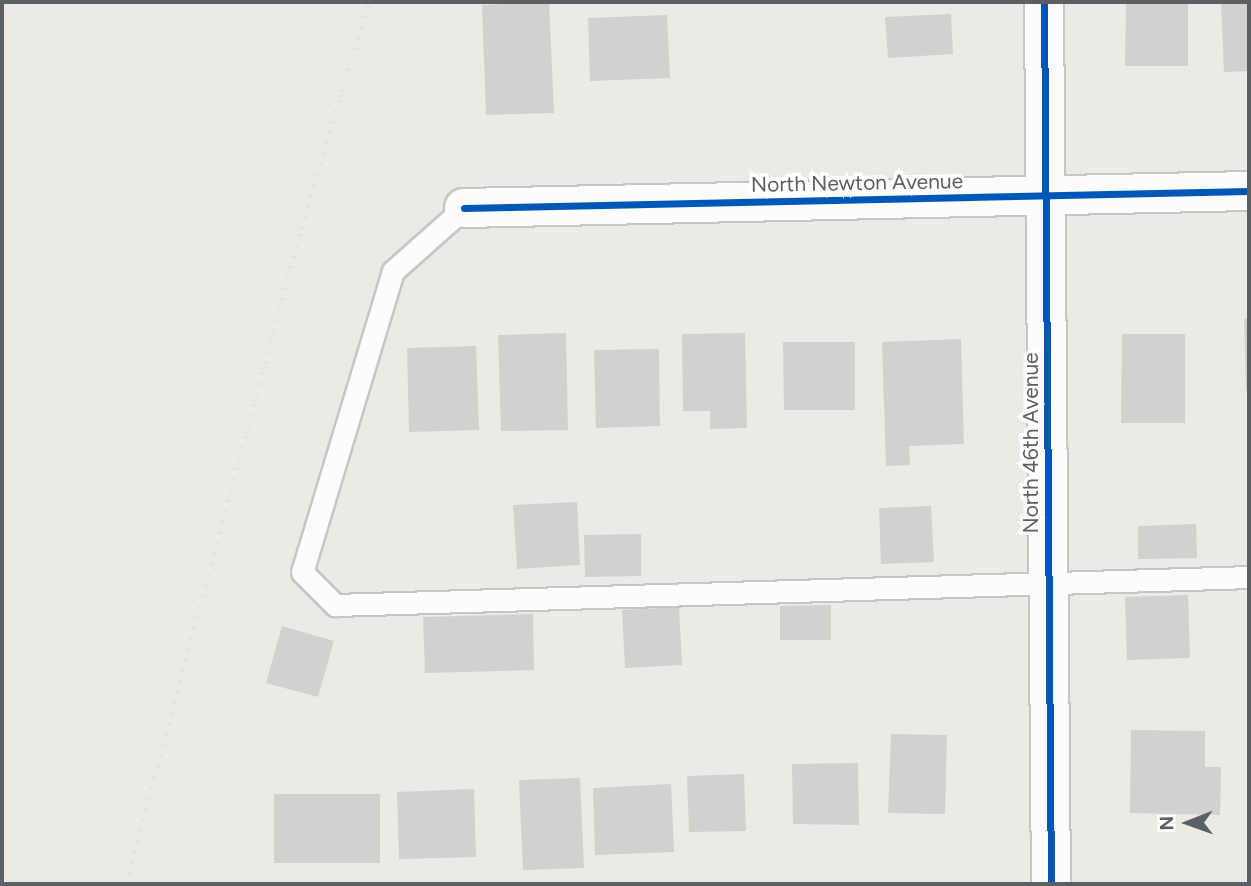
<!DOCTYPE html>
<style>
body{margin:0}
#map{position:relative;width:1251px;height:886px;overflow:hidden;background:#ebeae6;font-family:Figtree,sans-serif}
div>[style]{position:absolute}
.building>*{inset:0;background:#d2d1cf}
.roads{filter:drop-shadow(2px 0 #c5c6c6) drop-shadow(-2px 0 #c5c6c6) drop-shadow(0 2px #c5c6c6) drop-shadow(0 -2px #c5c6c6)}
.lane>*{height:21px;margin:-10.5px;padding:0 10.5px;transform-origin:10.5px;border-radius:10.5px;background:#fcfcfb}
.street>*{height:38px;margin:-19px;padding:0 19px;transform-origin:19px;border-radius:19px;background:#fcfcfb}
.rail>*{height:5px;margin-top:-2.5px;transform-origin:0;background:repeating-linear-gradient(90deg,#e2e2e2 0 2px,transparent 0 11px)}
.cycleway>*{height:7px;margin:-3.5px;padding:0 3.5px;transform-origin:3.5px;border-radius:3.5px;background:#0057b8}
span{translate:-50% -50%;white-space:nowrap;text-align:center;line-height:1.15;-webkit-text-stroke:7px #fff;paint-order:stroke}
.street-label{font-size:21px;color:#5c6063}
.frame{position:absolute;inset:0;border:4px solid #5c6063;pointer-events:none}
.north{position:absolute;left:1153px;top:788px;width:70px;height:70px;-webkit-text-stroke:5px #fff;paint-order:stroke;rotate:269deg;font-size:19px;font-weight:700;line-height:28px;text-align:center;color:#5c6063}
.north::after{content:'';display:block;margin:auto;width:24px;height:32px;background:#5c6063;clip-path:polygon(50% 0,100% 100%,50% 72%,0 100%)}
</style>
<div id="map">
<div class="building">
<div style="clip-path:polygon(549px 2px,554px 113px,486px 115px,482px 5px)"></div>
<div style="clip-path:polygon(1126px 2px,1188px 2px,1188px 66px,1125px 66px)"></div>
<div style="clip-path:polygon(1221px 2px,1249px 2px,1249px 71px,1224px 72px)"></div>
<div style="clip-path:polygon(951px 14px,953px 54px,888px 58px,885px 17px)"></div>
<div style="clip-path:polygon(667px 15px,670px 78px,590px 81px,588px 18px)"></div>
<div style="clip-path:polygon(1249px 318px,1249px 391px,1246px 391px,1244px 319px)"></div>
<div style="clip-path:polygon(566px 333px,568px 430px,501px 431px,498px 335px)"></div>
<div style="clip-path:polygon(745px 333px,747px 428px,710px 429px,710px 411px,683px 411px,682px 334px)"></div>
<div style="clip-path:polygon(1122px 334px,1185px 334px,1185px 423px,1121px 423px)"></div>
<div style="clip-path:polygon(961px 339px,964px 444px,909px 446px,910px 465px,886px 466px,882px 342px)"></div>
<div style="clip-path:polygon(783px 342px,855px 342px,855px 410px,784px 410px)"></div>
<div style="clip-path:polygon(476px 346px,479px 430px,409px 432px,407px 348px)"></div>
<div style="clip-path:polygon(659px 349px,660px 426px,596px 428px,594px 350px)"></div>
<div style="clip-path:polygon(577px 502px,580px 565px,517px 569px,513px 505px)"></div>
<div style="clip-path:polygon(931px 506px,934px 562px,881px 564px,879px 508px)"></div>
<div style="clip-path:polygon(1196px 524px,1197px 558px,1138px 559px,1138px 526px)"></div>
<div style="clip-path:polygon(641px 534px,641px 576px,585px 577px,584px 535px)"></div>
<div style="clip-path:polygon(1188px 595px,1190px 658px,1127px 660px,1125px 597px)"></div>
<div style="clip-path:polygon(831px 605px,831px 640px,780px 640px,780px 606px)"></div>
<div style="clip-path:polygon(679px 607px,682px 665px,625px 668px,622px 610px)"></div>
<div style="clip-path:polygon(533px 614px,534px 670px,425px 673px,423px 617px)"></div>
<div style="clip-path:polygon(282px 626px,334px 641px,318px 697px,266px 683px)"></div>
<div style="clip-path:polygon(1131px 730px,1205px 731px,1205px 767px,1221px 767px,1220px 815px,1130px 813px)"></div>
<div style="clip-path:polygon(891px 734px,947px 735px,945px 814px,888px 813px)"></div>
<div style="clip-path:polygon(858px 763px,859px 825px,793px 824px,792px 764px)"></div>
<div style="clip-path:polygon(744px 774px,746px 831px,689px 832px,687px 776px)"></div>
<div style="clip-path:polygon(580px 778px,584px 868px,523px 870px,519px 780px)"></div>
<div style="clip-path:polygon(671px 784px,674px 852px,595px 855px,593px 788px)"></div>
<div style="clip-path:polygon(474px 789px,476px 857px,399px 859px,397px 792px)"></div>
<div style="clip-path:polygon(274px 794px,380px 794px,380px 863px,274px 863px)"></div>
</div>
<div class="roads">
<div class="lane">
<div style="left:464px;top:208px;width:95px;rotate:138.4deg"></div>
<div style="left:393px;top:271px;width:314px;rotate:106.8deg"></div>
<div style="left:302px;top:572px;width:47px;rotate:45deg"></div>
<div style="left:335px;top:605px;width:914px;rotate:-1.75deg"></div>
</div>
<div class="street">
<div style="left:1044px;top:2px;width:882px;rotate:89.55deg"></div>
<div style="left:464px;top:208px;width:785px;rotate:-1.24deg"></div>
</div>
</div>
<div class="rail">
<div style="left:126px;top:884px;width:679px;rotate:-75.06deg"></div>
<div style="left:301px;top:228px;width:236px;rotate:-73.3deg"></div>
</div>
<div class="cycleway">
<div style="left:1044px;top:2px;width:882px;rotate:89.55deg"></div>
<div style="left:464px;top:208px;width:785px;rotate:-1.24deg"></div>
</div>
<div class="street-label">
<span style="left:857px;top:183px;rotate:-1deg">North Newton Avenue</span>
<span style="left:1031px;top:443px;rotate:-90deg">North 46th Avenue</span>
</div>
<div class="frame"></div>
<div class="north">N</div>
</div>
